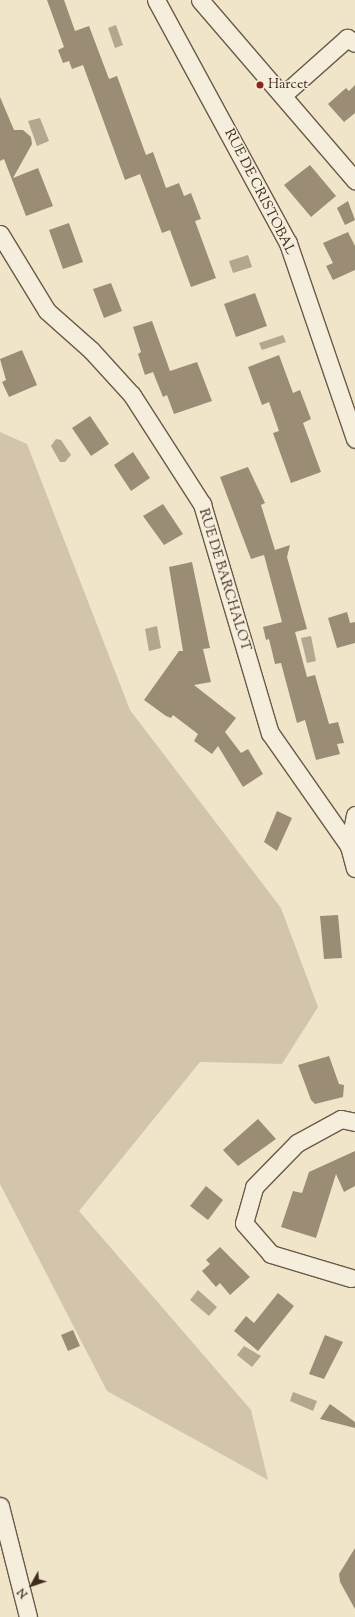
<!DOCTYPE html>
<style>
body{margin:0}
#map{position:relative;width:355px;height:1617px;overflow:hidden;background:#f0e5c9;font-family:"Sorts Mill Goudy",serif}
div>[style]{position:absolute}
.green>*{inset:0;background:#d2c5ac}
.water>*{inset:0;background:#b4a68f}
.building>*{inset:0;background:#9b8c76}
.roads{filter:drop-shadow(1px 0 #6b5a48) drop-shadow(-1px 0 #6b5a48) drop-shadow(0 1px #6b5a48) drop-shadow(0 -1px #6b5a48)}
.minor>*{height:17px;margin:-8.5px;padding:0 8.5px;transform-origin:8.5px;border-radius:8.5px;background:#f5eedc}
.dots>*{width:11px;height:11px;translate:-50% -50%;box-sizing:border-box;border:2px solid #f5eedc;border-radius:50%}
span{translate:-50% -50%;white-space:nowrap;text-align:center;line-height:1.15;-webkit-text-stroke:3px #f5eedc;paint-order:stroke}
.poi-label{font-size:14px;color:#3f2b1d}
.left{translate:0 -50%;text-align:left}
.street-label{font-size:14px;color:#3f2b1d}
.north{position:absolute;left:12px;top:1565px;width:40px;height:40px;-webkit-text-stroke:3px #f5eedc;paint-order:stroke;rotate:230deg;font-size:11px;font-weight:700;line-height:16px;text-align:center;color:#3f2b1d}
.north::after{content:'';display:block;margin:auto;width:14px;height:18px;background:#3f2b1d;clip-path:polygon(50% 0,100% 100%,50% 72%,0 100%)}
</style>
<div id="map">
<div class="green">
<div style="clip-path:polygon(0 432px,27px 444px,130px 710px,281px 908px,318px 1007px,282px 1064px,200px 1062px,79px 1211px,251px 1410px,268px 1480px,107px 1391px,0 1184px)"></div>
</div>
<div class="water">
<div style="clip-path:polygon(116px 25px,123px 45px,115px 48px,108px 28px)"></div>
<div style="clip-path:polygon(40px 118px,49px 141px,37px 146px,28px 121px)"></div>
<div style="clip-path:polygon(248px 255px,252px 267px,233px 273px,229px 261px)"></div>
<div style="clip-path:polygon(283px 335px,286px 342px,262px 350px,259px 343px)"></div>
<div style="clip-path:polygon(56px 439px,61px 440px,71px 455px,65px 462px,60px 462px,51px 446px)"></div>
<div style="clip-path:polygon(157px 626px,161px 648px,149px 651px,145px 629px)"></div>
<div style="clip-path:polygon(311px 636px,316px 661px,307px 663px,301px 638px)"></div>
<div style="clip-path:polygon(198px 1290px,217px 1307px,209px 1316px,190px 1300px)"></div>
<div style="clip-path:polygon(244px 1346px,261px 1356px,252px 1367px,237px 1355px)"></div>
<div style="clip-path:polygon(293px 1392px,317px 1401px,313px 1411px,290px 1401px)"></div>
</div>
<div class="building">
<div style="clip-path:polygon(47px 0,64px 0,75px 31px,89px 26px,109px 79px,117px 76px,146px 155px,153px 152px,166px 188px,179px 183px,184px 196px,191px 193px,201px 219px,195px 221px,216px 278px,191px 287px,170px 230px,162px 233px,140px 174px,125px 180px,83px 65px,72px 69px,69px 61px,63px 63px,58px 50px,64px 47px)"></div>
<div style="clip-path:polygon(355px 85px,355px 113px,344px 122px,328px 104px,346px 88px,349px 91px)"></div>
<div style="clip-path:polygon(0 97px,14px 130px,23px 130px,31px 137px,32px 144px,13px 178px,38px 168px,53px 206px,26px 216px,4px 159px,0 161px)"></div>
<div style="clip-path:polygon(310px 165px,336px 196px,311px 217px,284px 185px)"></div>
<div style="clip-path:polygon(348px 201px,355px 220px,345px 225px,337px 208px)"></div>
<div style="clip-path:polygon(69px 223px,83px 262px,63px 269px,49px 230px)"></div>
<div style="clip-path:polygon(348px 232px,355px 246px,355px 270px,333px 280px,326px 266px,333px 263px,323px 243px)"></div>
<div style="clip-path:polygon(111px 283px,122px 311px,104px 318px,93px 289px)"></div>
<div style="clip-path:polygon(255px 293px,267px 326px,236px 337px,224px 304px)"></div>
<div style="clip-path:polygon(152px 321px,170px 371px,197px 362px,212px 401px,174px 414px,167px 395px,163px 397px,153px 372px,145px 375px,138px 354px,141px 352px,133px 327px)"></div>
<div style="clip-path:polygon(22px 350px,37px 385px,9px 397px,2px 382px,6px 380px,0 359px)"></div>
<div style="clip-path:polygon(279px 355px,293px 393px,300px 390px,311px 419px,303px 423px,321px 472px,291px 483px,273px 433px,279px 431px,269px 402px,262px 405px,248px 367px)"></div>
<div style="clip-path:polygon(90px 416px,109px 444px,91px 456px,72px 428px)"></div>
<div style="clip-path:polygon(133px 452px,150px 478px,131px 491px,114px 465px)"></div>
<div style="clip-path:polygon(248px 467px,265px 503px,261px 505px,275px 550px,290px 545px,287px 557px,307px 629px,295px 632px,307px 677px,315px 675px,329px 724px,338px 722px,344px 743px,337px 744px,340px 754px,316px 760px,305px 720px,297px 723px,281px 663px,275px 664px,269px 639px,266px 640px,263px 627px,282px 622px,264px 555px,251px 559px,220px 477px)"></div>
<div style="clip-path:polygon(163px 504px,183px 534px,164px 545px,143px 516px)"></div>
<div style="clip-path:polygon(192px 562px,210px 648px,203px 649px,211px 682px,194px 685px,236px 718px,225px 732px,241px 753px,248px 749px,263px 774px,243px 787px,218px 746px,212px 754px,194px 741px,198px 734px,173px 715px,171px 718px,166px 716px,144px 700px,179px 651px,183px 651px,169px 567px)"></div>
<div style="clip-path:polygon(347px 612px,350px 623px,355px 622px,355px 643px,337px 648px,328px 618px)"></div>
<div style="clip-path:polygon(277px 811px,292px 818px,277px 851px,264px 842px)"></div>
<div style="clip-path:polygon(338px 915px,342px 958px,324px 959px,320px 916px)"></div>
<div style="clip-path:polygon(329px 1056px,339px 1084px,344px 1085px,343px 1097px,315px 1104px,311px 1100px,298px 1065px)"></div>
<div style="clip-path:polygon(258px 1119px,276px 1139px,238px 1166px,223px 1150px)"></div>
<div style="clip-path:polygon(355px 1151px,355px 1186px,344px 1192px,336px 1174px,316px 1238px,281px 1227px,293px 1191px,302px 1193px,309px 1172px)"></div>
<div style="clip-path:polygon(206px 1186px,223px 1200px,208px 1220px,190px 1206px)"></div>
<div style="clip-path:polygon(220px 1247px,250px 1277px,230px 1295px,220px 1283px,216px 1287px,202px 1271px,210px 1264px,206px 1260px)"></div>
<div style="clip-path:polygon(278px 1293px,294px 1306px,258px 1351px,234px 1331px,246px 1316px,254px 1323px)"></div>
<div style="clip-path:polygon(73px 1330px,80px 1346px,68px 1351px,61px 1335px)"></div>
<div style="clip-path:polygon(325px 1335px,343px 1342px,324px 1379px,309px 1374px)"></div>
<div style="clip-path:polygon(330px 1404px,355px 1422px,355px 1428px,320px 1419px)"></div>
<div style="clip-path:polygon(355px 1548px,355px 1609px,340px 1582px,339px 1574px)"></div>
</div>
<div class="roads">
<div class="minor">
<div style="left:156px;top:0;width:277px;rotate:61.5deg"></div>
<div style="left:288px;top:243px;width:207px;rotate:71.1deg"></div>
<div style="left:200px;top:0;width:238px;rotate:49.3deg"></div>
<div style="left:283px;top:95px;width:86px;rotate:-41.7deg"></div>
<div style="left:347px;top:38px;width:9px;rotate:32deg"></div>
<div style="left:0;top:234px;width:90px;rotate:58.6deg"></div>
<div style="left:47px;top:311px;width:59px;rotate:41.6deg"></div>
<div style="left:91px;top:350px;width:61px;rotate:47.7deg"></div>
<div style="left:132px;top:395px;width:130px;rotate:57.3deg"></div>
<div style="left:202px;top:504px;width:239px;rotate:73.5deg"></div>
<div style="left:270px;top:733px;width:138px;rotate:55deg"></div>
<div style="left:355px;top:815px;width:32px;rotate:101deg"></div>
<div style="left:349px;top:846px;width:23px;rotate:75deg"></div>
<div style="left:351px;top:1278px;width:84px;rotate:-163.3deg"></div>
<div style="left:271px;top:1254px;width:41px;rotate:-131.1deg"></div>
<div style="left:244px;top:1223px;width:37px;rotate:-74deg"></div>
<div style="left:254px;top:1187px;width:62px;rotate:-45.7deg"></div>
<div style="left:297px;top:1143px;width:50px;rotate:-28.6deg"></div>
<div style="left:341px;top:1119px;width:14px;rotate:12deg"></div>
<div style="left:0;top:1506px;width:114px;rotate:75.8deg"></div>
</div>
</div>
<div class="dots">
<div style="left:260px;top:85px;background:#8f2418"></div>
</div>
<div class="poi-label">
<span class="left" style="left:268px;top:85px">Harcet</span>
</div>
<div class="street-label">
<span style="left:259px;top:192px;rotate:63deg">RUE DE CRISTOBAL</span>
<span style="left:224px;top:580px;rotate:73deg">RUE DE BARCHALOT</span>
</div>
<div class="north">N</div>
</div>
